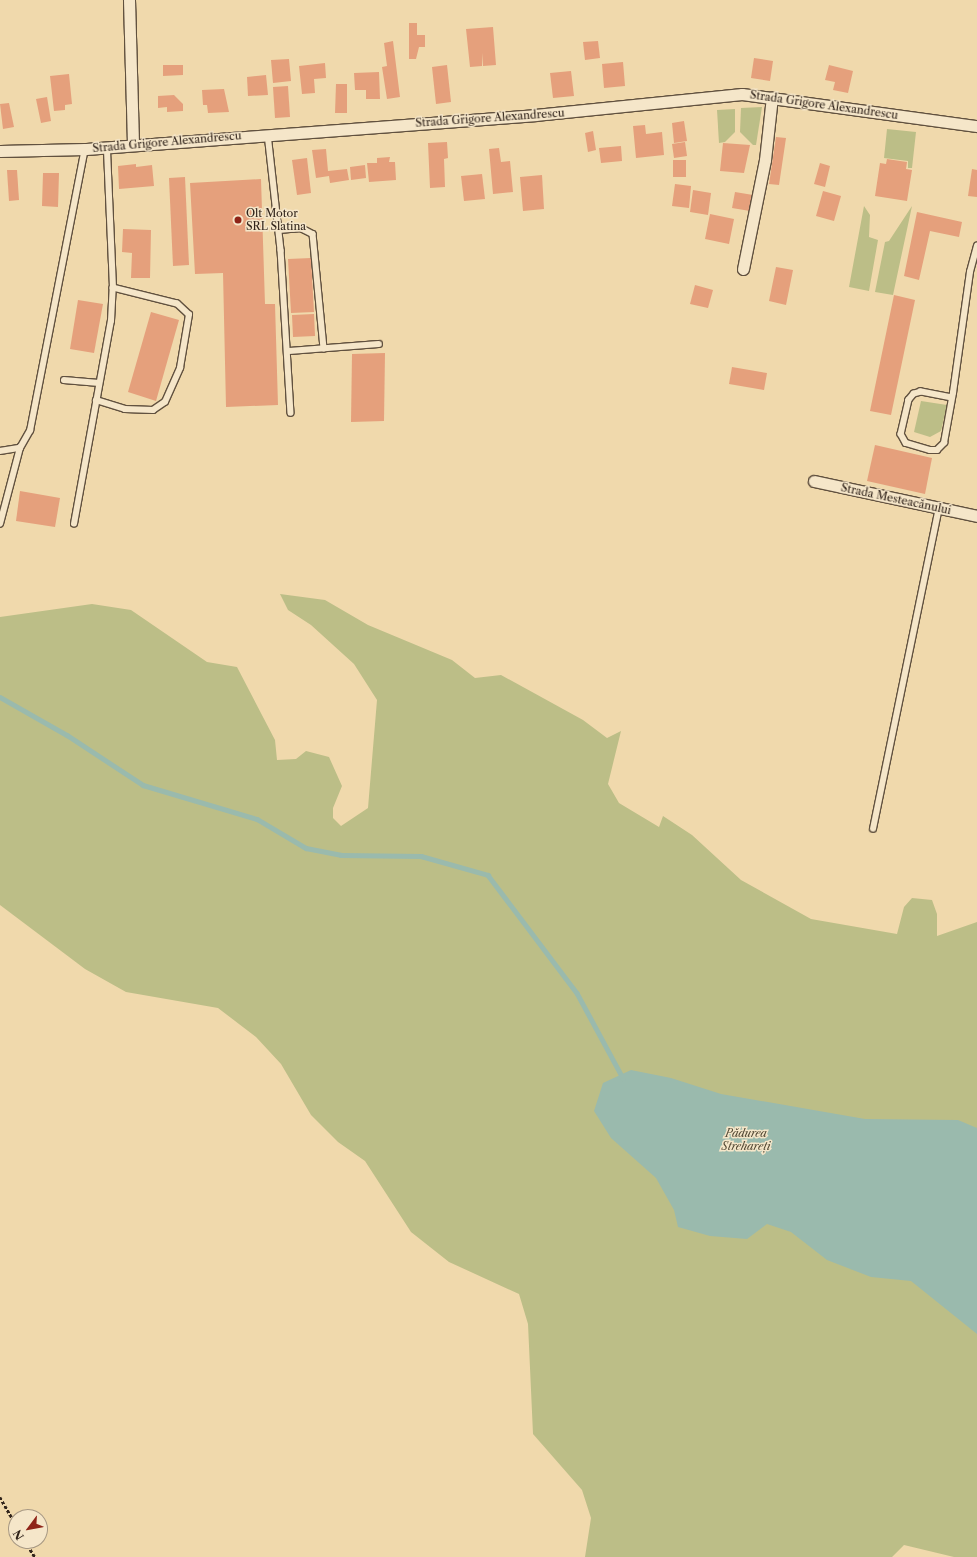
<!DOCTYPE html>
<meta charset="utf-8">
<style>
body{margin:0}
#map{position:relative;width:977px;height:1557px;overflow:hidden;background:#f0d9ac;font-family:"Libre Caslon Text",serif}
div>[style]{position:absolute}
.green>*{inset:0;background:#bcbe87}
.water>*{inset:0;background:#9abaad}
.stream>*{height:4.5px;margin:-2.25px;padding:0 2.25px;transform-origin:2.25px;border-radius:2.25px;background:#9abaad}
.building>*{inset:0;background:#e5a07c}
.path>*{height:2.5px;margin-top:-1.25px;transform-origin:0;background:repeating-linear-gradient(90deg,#31241b 0 3px,transparent 0 5px)}
.roads{filter:drop-shadow(1px 0 #61513f) drop-shadow(-1px 0 #61513f) drop-shadow(0 1px #61513f) drop-shadow(0 -1px #61513f)}
.service>*{height:5.5px;margin:-2.75px;padding:0 2.75px;transform-origin:2.75px;border-radius:2.75px;background:#f5e6c9}
.minor>*{height:11px;margin:-5.5px;padding:0 5.5px;transform-origin:5.5px;border-radius:5.5px;background:#f5e6c9}
.dots>*{width:11px;height:11px;translate:-50% -50%;box-sizing:border-box;border:2px solid #f5e6c9;border-radius:50%}
span{translate:-50% -50%;white-space:nowrap;text-align:center;line-height:1.15;-webkit-text-stroke:3px #f5e6c9;paint-order:stroke}
.street-label{font-size:11px;color:#31241b}
.poi-label{font-size:11px;color:#31241b}
.left{translate:0 -50%;text-align:left}
.park-label{font-size:11px;color:#544a36;font-style:italic}
.north{position:absolute;left:8px;top:1509px;width:40px;height:40px;box-sizing:border-box;background:#f5e6c9;border:1px solid #a79883;border-radius:50%;rotate:238deg;font-size:11px;font-weight:700;line-height:16px;text-align:center;color:#31241b}
.north::after{content:'';display:block;margin:auto;width:14px;height:18px;background:#8f2418;clip-path:polygon(50% 0,100% 100%,50% 72%,0 100%)}
</style>
<div id="map">
<div class="green">
<div style="clip-path:polygon(762px 107px,756px 145px,753px 145px,740px 132px,741px 108px)"></div>
<div style="clip-path:polygon(735px 109px,735px 132px,725px 142px,719px 143px,717px 110px)"></div>
<div style="clip-path:polygon(887px 129px,916px 132px,912px 168px,908px 168px,908px 161px,884px 158px)"></div>
<div style="clip-path:polygon(864px 206px,870px 215px,869px 237px,878px 240px,869px 291px,849px 287px)"></div>
<div style="clip-path:polygon(912px 206px,893px 295px,875px 292px,885px 242px,889px 241px)"></div>
<div style="clip-path:polygon(921px 401px,947px 405px,941px 431px,930px 437px,914px 432px)"></div>
<div style="clip-path:polygon(280px 594px,325px 600px,368px 625px,452px 660px,475px 678px,501px 675px,583px 720px,607px 738px,621px 731px,608px 784px,619px 803px,659px 827px,663px 816px,692px 835px,741px 880px,811px 919px,897px 934px,904px 907px,912px 898px,932px 900px,937px 914px,937px 936px,977px 922px,977px 1557px,954px 1557px,904px 1545px,892px 1557px,585px 1557px,591px 1518px,582px 1490px,533px 1434px,528px 1324px,519px 1294px,449px 1262px,411px 1232px,365px 1161px,338px 1142px,311px 1115px,281px 1064px,256px 1037px,218px 1008px,126px 992px,85px 969px,0 905px,0 617px,92px 604px,131px 610px,207px 662px,237px 667px,275px 740px,277px 760px,296px 759px,306px 751px,329px 757px,342px 786px,333px 808px,333px 818px,341px 826px,368px 808px,377px 700px,354px 664px,311px 625px,288px 610px)"></div>
</div>
<div class="water">
<div style="clip-path:polygon(631px 1070px,671px 1078px,721px 1094px,865px 1119px,958px 1120px,977px 1128px,977px 1334px,911px 1281px,871px 1277px,827px 1260px,791px 1232px,767px 1224px,747px 1239px,710px 1236px,678px 1227px,674px 1210px,656px 1178px,611px 1138px,594px 1111px,603px 1083px)"></div>
</div>
<div class="stream">
<div style="left:0;top:697px;width:77px;rotate:29.6deg"></div>
<div style="left:67px;top:735px;width:91px;rotate:33.3deg"></div>
<div style="left:143px;top:785px;width:119px;rotate:16.6deg"></div>
<div style="left:257px;top:819px;width:57px;rotate:30.6deg"></div>
<div style="left:306px;top:848px;width:36px;rotate:11deg"></div>
<div style="left:341px;top:855px;width:80px;rotate:0.7deg"></div>
<div style="left:421px;top:856px;width:70px;rotate:15.8deg"></div>
<div style="left:488px;top:875px;width:148px;rotate:53deg"></div>
<div style="left:577px;top:993px;width:97px;rotate:61.6deg"></div>
</div>
<div class="building">
<div style="clip-path:polygon(409px 23px,417px 23px,417px 35px,425px 35px,425px 47px,419px 47px,416px 59px,409px 59px)"></div>
<div style="clip-path:polygon(493px 27px,496px 65px,483px 66px,482px 53px,482px 66px,470px 67px,466px 29px)"></div>
<div style="clip-path:polygon(393px 41px,400px 97px,387px 99px,382px 67px,387px 66px,384px 43px)"></div>
<div style="clip-path:polygon(598px 41px,600px 58px,585px 60px,583px 42px)"></div>
<div style="clip-path:polygon(754px 58px,773px 61px,770px 81px,751px 78px)"></div>
<div style="clip-path:polygon(289px 59px,291px 81px,273px 83px,271px 60px)"></div>
<div style="clip-path:polygon(623px 62px,625px 86px,604px 88px,602px 64px)"></div>
<div style="clip-path:polygon(325px 63px,326px 78px,314px 79px,315px 93px,302px 94px,299px 66px)"></div>
<div style="clip-path:polygon(163px 65px,183px 65px,183px 75px,163px 76px)"></div>
<div style="clip-path:polygon(447px 65px,451px 102px,436px 104px,432px 67px)"></div>
<div style="clip-path:polygon(829px 65px,853px 71px,848px 93px,833px 90px,835px 82px,825px 80px)"></div>
<div style="clip-path:polygon(571px 71px,574px 96px,553px 98px,550px 73px)"></div>
<div style="clip-path:polygon(379px 72px,380px 99px,366px 99px,366px 90px,355px 90px,354px 73px)"></div>
<div style="clip-path:polygon(69px 74px,72px 104px,65px 105px,65px 110px,54px 111px,50px 76px)"></div>
<div style="clip-path:polygon(266px 75px,268px 95px,248px 96px,247px 77px)"></div>
<div style="clip-path:polygon(336px 84px,347px 84px,347px 113px,335px 113px)"></div>
<div style="clip-path:polygon(288px 86px,290px 117px,275px 118px,273px 87px)"></div>
<div style="clip-path:polygon(224px 89px,229px 112px,208px 113px,207px 105px,203px 105px,202px 90px)"></div>
<div style="clip-path:polygon(174px 95px,183px 104px,183px 111px,167px 112px,167px 107px,158px 108px,158px 96px)"></div>
<div style="clip-path:polygon(47px 97px,51px 121px,41px 123px,36px 99px)"></div>
<div style="clip-path:polygon(9px 103px,14px 127px,3px 129px,0 104px)"></div>
<div style="clip-path:polygon(684px 121px,687px 141px,674px 143px,672px 123px)"></div>
<div style="clip-path:polygon(645px 125px,646px 134px,662px 132px,664px 155px,636px 158px,633px 126px)"></div>
<div style="clip-path:polygon(593px 131px,596px 150px,588px 152px,585px 133px)"></div>
<div style="clip-path:polygon(776px 137px,786px 138px,779px 185px,769px 184px)"></div>
<div style="clip-path:polygon(447px 142px,448px 158px,444px 159px,445px 187px,430px 188px,428px 143px)"></div>
<div style="clip-path:polygon(685px 142px,687px 156px,674px 158px,672px 144px)"></div>
<div style="clip-path:polygon(723px 143px,750px 145px,744px 173px,720px 171px)"></div>
<div style="clip-path:polygon(621px 146px,622px 161px,601px 163px,599px 148px)"></div>
<div style="clip-path:polygon(499px 148px,501px 162px,510px 161px,513px 192px,493px 194px,489px 149px)"></div>
<div style="clip-path:polygon(326px 149px,328px 171px,347px 169px,349px 180px,330px 183px,329px 176px,316px 178px,312px 150px)"></div>
<div style="clip-path:polygon(390px 157px,389px 162px,395px 162px,396px 180px,369px 182px,367px 163px,377px 163px,377px 158px)"></div>
<div style="clip-path:polygon(307px 158px,311px 193px,297px 195px,292px 160px)"></div>
<div style="clip-path:polygon(887px 159px,907px 162px,906px 169px,912px 170px,907px 201px,875px 196px,880px 163px,886px 164px)"></div>
<div style="clip-path:polygon(673px 160px,686px 160px,686px 177px,673px 177px)"></div>
<div style="clip-path:polygon(820px 163px,830px 166px,825px 187px,814px 184px)"></div>
<div style="clip-path:polygon(136px 164px,136px 167px,152px 165px,154px 186px,119px 189px,118px 166px)"></div>
<div style="clip-path:polygon(365px 165px,366px 178px,351px 180px,350px 167px)"></div>
<div style="clip-path:polygon(972px 169px,977px 170px,977px 197px,968px 196px)"></div>
<div style="clip-path:polygon(7px 170px,17px 170px,19px 200px,9px 201px)"></div>
<div style="clip-path:polygon(43px 173px,59px 173px,58px 207px,42px 206px)"></div>
<div style="clip-path:polygon(482px 174px,485px 199px,464px 201px,461px 176px)"></div>
<div style="clip-path:polygon(542px 175px,544px 209px,523px 211px,520px 177px)"></div>
<div style="clip-path:polygon(185px 177px,189px 265px,173px 266px,169px 178px)"></div>
<div style="clip-path:polygon(261px 179px,265px 304px,275px 304px,278px 405px,226px 407px,223px 273px,195px 274px,190px 183px)"></div>
<div style="clip-path:polygon(675px 184px,691px 186px,689px 208px,672px 206px)"></div>
<div style="clip-path:polygon(693px 190px,711px 193px,708px 215px,690px 212px)"></div>
<div style="clip-path:polygon(823px 191px,841px 196px,834px 221px,816px 216px)"></div>
<div style="clip-path:polygon(735px 192px,753px 195px,750px 211px,732px 208px)"></div>
<div style="clip-path:polygon(917px 212px,962px 222px,959px 237px,930px 231px,919px 280px,904px 276px)"></div>
<div style="clip-path:polygon(710px 214px,734px 219px,729px 244px,705px 239px)"></div>
<div style="clip-path:polygon(123px 229px,151px 230px,150px 278px,131px 278px,132px 253px,122px 252px)"></div>
<div style="clip-path:polygon(311px 258px,314px 312px,291px 313px,288px 259px)"></div>
<div style="clip-path:polygon(776px 267px,793px 270px,786px 305px,769px 301px)"></div>
<div style="clip-path:polygon(695px 285px,713px 290px,708px 308px,690px 304px)"></div>
<div style="clip-path:polygon(894px 295px,915px 300px,891px 415px,870px 411px)"></div>
<div style="clip-path:polygon(78px 300px,103px 304px,94px 353px,70px 349px)"></div>
<div style="clip-path:polygon(151px 312px,179px 320px,156px 401px,128px 392px)"></div>
<div style="clip-path:polygon(314px 314px,315px 336px,293px 337px,292px 315px)"></div>
<div style="clip-path:polygon(385px 353px,384px 421px,351px 422px,352px 354px)"></div>
<div style="clip-path:polygon(732px 367px,767px 373px,764px 390px,729px 384px)"></div>
<div style="clip-path:polygon(875px 445px,932px 458px,925px 494px,867px 481px)"></div>
<div style="clip-path:polygon(20px 491px,60px 498px,55px 527px,16px 521px)"></div>
</div>
<div class="path">
<div style="left:0;top:1497px;width:32px;rotate:60deg"></div>
<div style="left:25px;top:1541px;width:19px;rotate:58deg"></div>
</div>
<div class="roads">
<div class="service">
<div style="left:268px;top:134px;width:117px;rotate:83.6deg"></div>
<div style="left:281px;top:250px;width:163px;rotate:86.5deg"></div>
<div style="left:279px;top:230px;width:22px;rotate:-5deg"></div>
<div style="left:301px;top:228px;width:13px;rotate:27deg"></div>
<div style="left:313px;top:234px;width:115px;rotate:84.5deg"></div>
<div style="left:289px;top:351px;width:90px;rotate:-4.4deg"></div>
<div style="left:64px;top:380px;width:35px;rotate:5deg"></div>
<div style="left:952px;top:398px;width:32px;rotate:-169deg"></div>
<div style="left:921px;top:392px;width:7px;rotate:164deg"></div>
<div style="left:914px;top:394px;width:8px;rotate:130deg"></div>
<div style="left:909px;top:400px;width:35px;rotate:103deg"></div>
<div style="left:901px;top:434px;width:10px;rotate:61deg"></div>
<div style="left:906px;top:443px;width:25px;rotate:16deg"></div>
<div style="left:930px;top:450px;width:7px"></div>
<div style="left:937px;top:450px;width:10px;rotate:-45deg"></div>
<div style="left:944px;top:443px;width:51px;rotate:-79.8deg"></div>
<div style="left:953px;top:393px;width:122px;rotate:-82deg"></div>
<div style="left:970px;top:272px;width:27px;rotate:-75deg"></div>
<div style="left:96px;top:400px;width:30px;rotate:17deg"></div>
<div style="left:125px;top:409px;width:28px;rotate:2deg"></div>
<div style="left:153px;top:410px;width:14px;rotate:-34deg"></div>
<div style="left:165px;top:402px;width:37px;rotate:-66deg"></div>
<div style="left:180px;top:368px;width:54px;rotate:-80.4deg"></div>
<div style="left:189px;top:315px;width:16px;rotate:-137deg"></div>
<div style="left:177px;top:304px;width:66px;rotate:-166deg"></div>
<div style="left:0;top:451px;width:20px;rotate:-9deg"></div>
<div style="left:20px;top:448px;width:20px;rotate:-60deg"></div>
<div style="left:30px;top:431px;width:287px;rotate:-79deg"></div>
<div style="left:0;top:524px;width:79px;rotate:-75.3deg"></div>
<div style="left:74px;top:524px;width:206px;rotate:-79.7deg"></div>
<div style="left:111px;top:321px;width:33px;rotate:-87deg"></div>
<div style="left:113px;top:288px;width:140px;rotate:-92.5deg"></div>
<div style="left:873px;top:829px;width:328px;rotate:-78.4deg"></div>
</div>
<div class="minor">
<div style="left:129px;top:0;width:144px;rotate:88.4deg"></div>
<div style="left:0;top:151px;width:85px;rotate:-1.3deg"></div>
<div style="left:85px;top:149px;width:451px;rotate:-4.3deg"></div>
<div style="left:535px;top:115px;width:208px;rotate:-5.8deg"></div>
<div style="left:742px;top:94px;width:237px;rotate:7.8deg"></div>
<div style="left:743px;top:269px;width:111px;rotate:-78.6deg"></div>
<div style="left:765px;top:160px;width:63px;rotate:-83.7deg"></div>
<div style="left:814px;top:481px;width:167px;rotate:12.1deg"></div>
</div>
</div>
<div class="dots">
<div style="left:238px;top:220px;background:#8f2418"></div>
</div>
<div class="street-label">
<span style="left:824px;top:105px;rotate:8deg">Strada Grigore Alexandrescu</span>
<span style="left:490px;top:118px;rotate:-4deg">Strada Grigore Alexandrescu</span>
<span style="left:167px;top:142px;rotate:-5deg">Strada Grigore Alexandrescu</span>
<span style="left:896px;top:499px;rotate:12deg">Strada Mesteacănului</span>
</div>
<div class="poi-label">
<span class="left" style="left:246px;top:220px">Olt Motor<br>SRL Slatina</span>
</div>
<div class="park-label">
<span style="left:746px;top:1140px">Pădurea<br>Strehareți</span>
</div>
<div class="north">N</div>
</div>
